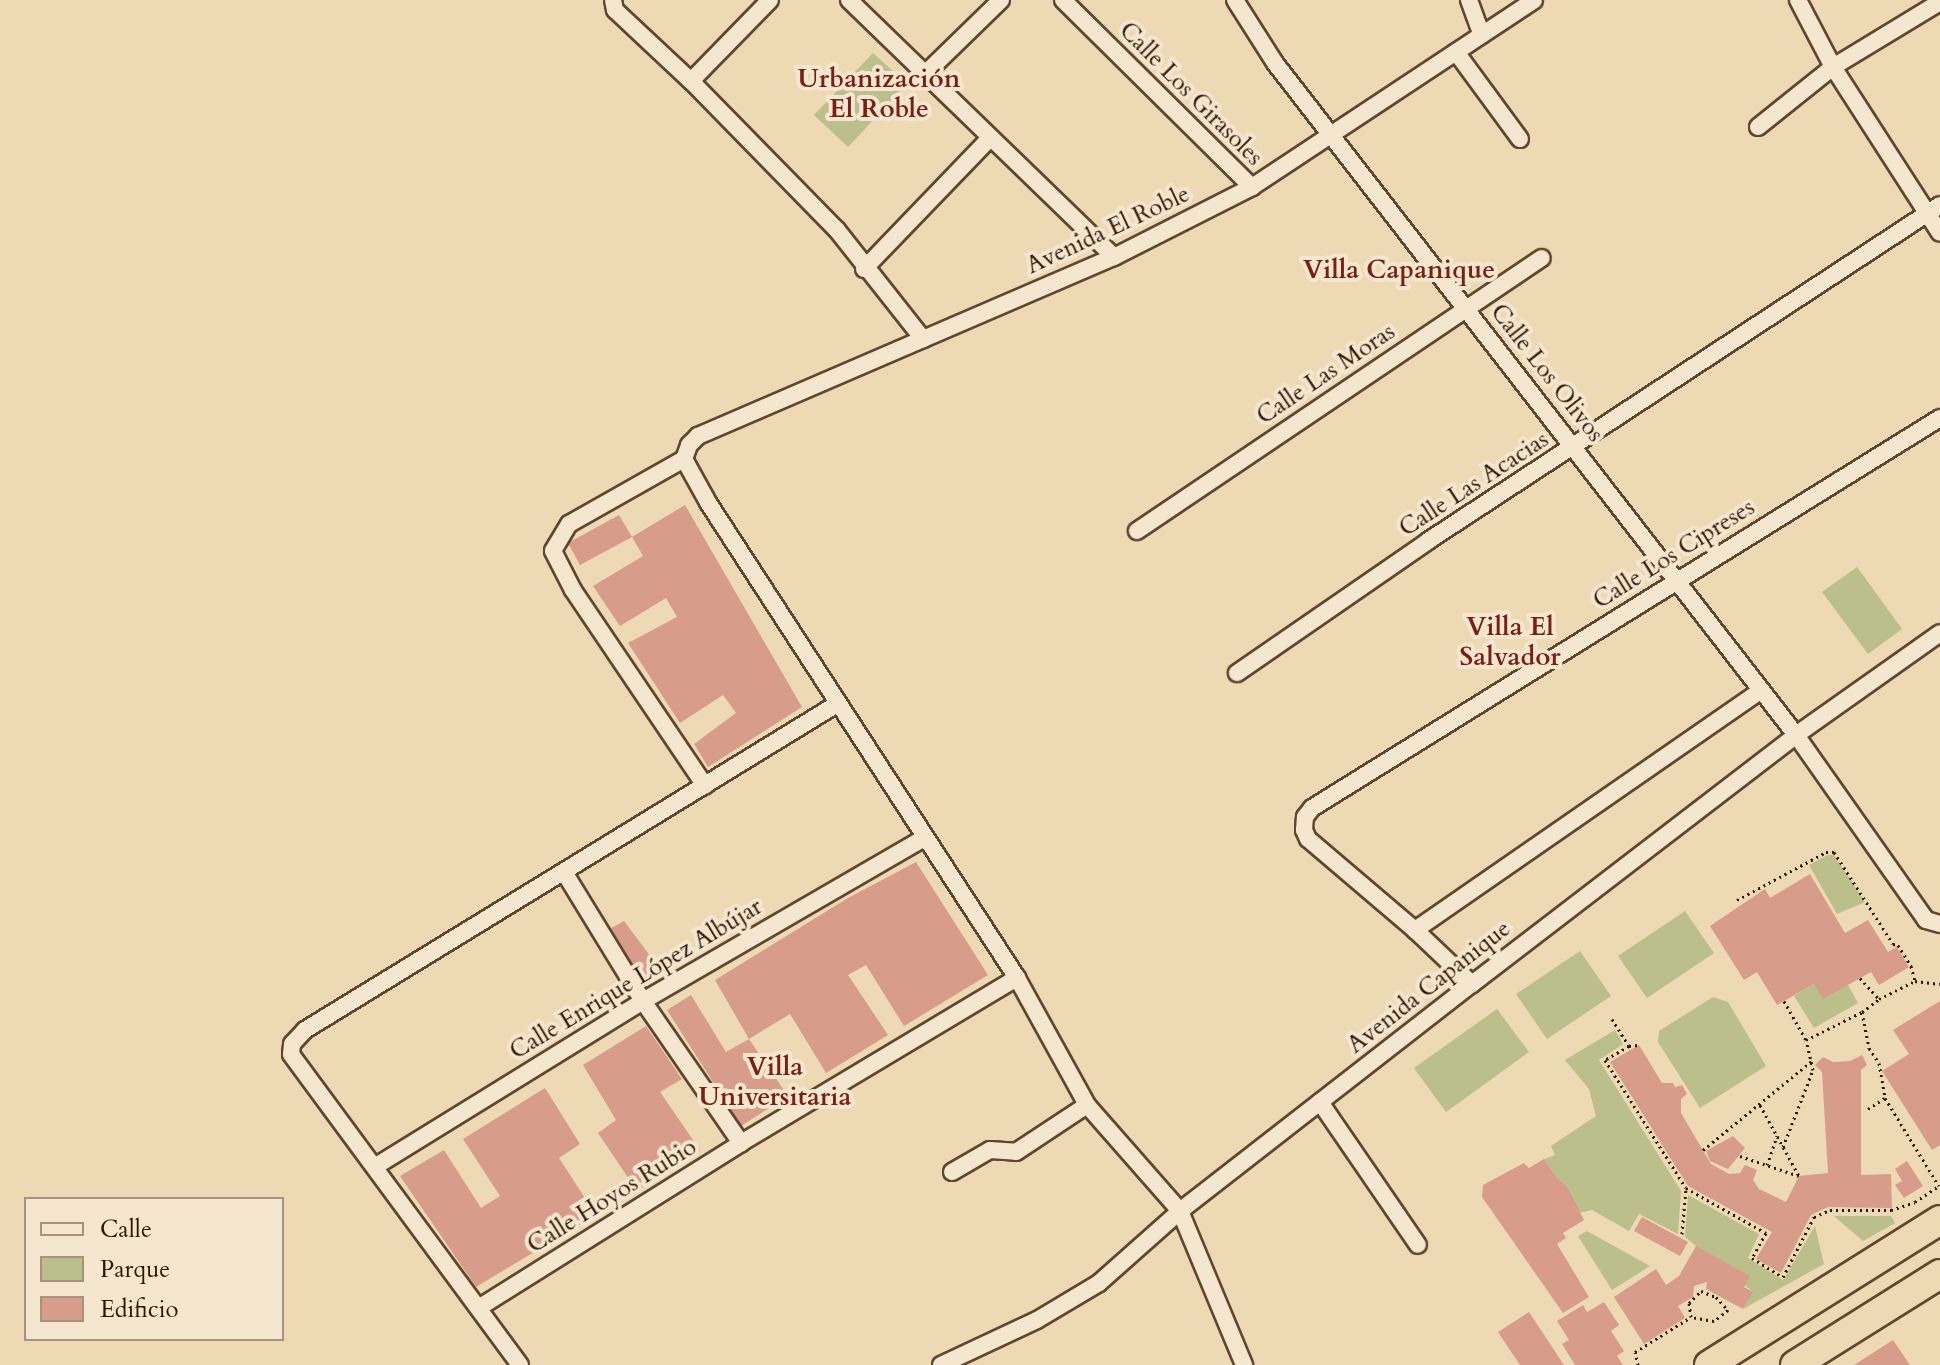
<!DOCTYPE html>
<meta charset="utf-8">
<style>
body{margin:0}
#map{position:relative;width:1940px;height:1365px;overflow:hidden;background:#eed9b5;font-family:Cardo,serif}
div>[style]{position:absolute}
.green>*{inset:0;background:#babf8c}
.building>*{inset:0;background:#d89c8a}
.path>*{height:3px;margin-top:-1.5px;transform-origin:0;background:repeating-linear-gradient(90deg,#301502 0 2px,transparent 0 6px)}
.roads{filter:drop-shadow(2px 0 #60462f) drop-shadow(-2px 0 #60462f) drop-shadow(0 2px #60462f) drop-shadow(0 -2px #60462f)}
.minor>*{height:16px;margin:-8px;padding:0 8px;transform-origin:8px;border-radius:8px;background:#f4e6cf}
.trunk>*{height:28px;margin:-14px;padding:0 14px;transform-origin:14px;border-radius:14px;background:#eed9b5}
span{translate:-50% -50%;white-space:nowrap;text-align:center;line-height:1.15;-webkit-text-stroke:8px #f4e6cf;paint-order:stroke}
.street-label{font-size:24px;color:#301502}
.neighbourhood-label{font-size:26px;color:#7a1f14;font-weight:700}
.legend{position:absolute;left:24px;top:1197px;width:260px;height:144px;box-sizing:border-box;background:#f4e6cf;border:2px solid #a6927d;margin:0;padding:10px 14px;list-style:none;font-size:24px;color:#301502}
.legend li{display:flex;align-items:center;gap:16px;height:40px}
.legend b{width:40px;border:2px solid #a6927d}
</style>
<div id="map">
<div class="green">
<div style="clip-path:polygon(873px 53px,907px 84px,848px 147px,814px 115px)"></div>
<div style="clip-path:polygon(1857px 567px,1902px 629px,1868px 654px,1822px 592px)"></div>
<div style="clip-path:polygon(1828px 855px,1834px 855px,1865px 902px,1837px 914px,1809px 865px)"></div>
<div style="clip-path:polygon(1685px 911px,1714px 953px,1647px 998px,1618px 956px)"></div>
<div style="clip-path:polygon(1580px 951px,1611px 996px,1547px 1039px,1516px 994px)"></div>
<div style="clip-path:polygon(1814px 984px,1848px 985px,1858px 1003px,1814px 1028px,1794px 996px)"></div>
<div style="clip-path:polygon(1713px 997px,1728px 1002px,1766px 1066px,1700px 1108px,1658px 1042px,1659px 1031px)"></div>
<div style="clip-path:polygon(1497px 1009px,1529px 1052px,1446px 1112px,1414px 1068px)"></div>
<div style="clip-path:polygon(1615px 1030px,1623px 1044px,1599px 1060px,1681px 1191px,1678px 1234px,1639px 1214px,1629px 1231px,1592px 1210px,1579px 1213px,1567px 1186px,1557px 1178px,1544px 1159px,1555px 1155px,1551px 1146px,1596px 1116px,1589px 1089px,1565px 1060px)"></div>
<div style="clip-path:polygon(1688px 1195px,1759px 1234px,1748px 1258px,1783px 1280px,1815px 1226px,1824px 1264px,1743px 1309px,1752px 1291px,1685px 1237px)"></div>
<div style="clip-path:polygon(1834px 1216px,1891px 1216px,1895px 1223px,1863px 1241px)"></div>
<div style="clip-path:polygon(1587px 1231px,1650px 1266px,1612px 1290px,1578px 1236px)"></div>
</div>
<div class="building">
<div style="clip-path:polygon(685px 505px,802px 707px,708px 767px,694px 744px,736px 713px,723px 695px,680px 723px,628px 643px,677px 617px,666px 598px,620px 626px,593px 586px,643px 556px,632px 537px)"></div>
<div style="clip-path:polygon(619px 515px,632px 537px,580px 565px,568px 543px)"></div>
<div style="clip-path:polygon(916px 862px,988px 975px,904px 1026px,866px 965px,848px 975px,888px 1035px,826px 1073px,790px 1014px,749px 1039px,715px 980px,848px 898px)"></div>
<div style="clip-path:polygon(1810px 874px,1845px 933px,1868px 920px,1888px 952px,1897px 947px,1909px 967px,1879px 985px,1871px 972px,1823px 999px,1814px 984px,1777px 1005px,1757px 972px,1744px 980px,1710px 926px,1765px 889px,1770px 898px)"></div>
<div style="clip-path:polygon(624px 921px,660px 969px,638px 984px,604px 932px)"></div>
<div style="clip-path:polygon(691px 995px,726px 1052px,749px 1039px,788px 1096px,741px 1126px,667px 1010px)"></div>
<div style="clip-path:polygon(1940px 1001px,1940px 1145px,1932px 1150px,1882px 1071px,1909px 1054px,1893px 1030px)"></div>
<div style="clip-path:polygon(646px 1026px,682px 1079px,660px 1092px,700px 1150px,637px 1191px,598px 1133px,616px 1120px,583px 1065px)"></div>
<div style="clip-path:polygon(1639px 1045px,1662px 1083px,1673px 1083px,1675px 1087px,1682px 1085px,1687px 1094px,1681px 1099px,1681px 1113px,1711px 1164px,1729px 1174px,1740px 1173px,1745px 1165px,1757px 1170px,1753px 1180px,1759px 1189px,1786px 1202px,1799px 1176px,1828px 1173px,1822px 1072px,1815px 1065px,1823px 1057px,1833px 1062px,1850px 1061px,1862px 1055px,1867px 1065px,1861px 1070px,1861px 1175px,1891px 1174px,1892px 1208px,1828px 1207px,1811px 1215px,1781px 1273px,1756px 1259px,1772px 1232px,1688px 1186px,1610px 1062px)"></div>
<div style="clip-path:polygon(545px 1088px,580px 1144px,559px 1158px,596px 1215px,476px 1287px,400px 1176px,444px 1150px,481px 1208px,500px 1196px,463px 1139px)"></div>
<div style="clip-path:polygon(1733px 1136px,1745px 1148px,1728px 1169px,1710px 1161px,1706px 1151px)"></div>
<div style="clip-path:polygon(1544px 1159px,1557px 1178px,1567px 1186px,1584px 1220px,1563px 1233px,1566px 1238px,1557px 1244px,1589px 1297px,1563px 1313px,1482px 1197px,1483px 1185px,1524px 1163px,1529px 1168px)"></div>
<div style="clip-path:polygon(1907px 1161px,1923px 1186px,1904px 1198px,1895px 1185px,1902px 1181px,1895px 1169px)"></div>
<div style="clip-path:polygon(1642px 1217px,1688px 1242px,1680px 1256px,1634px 1231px)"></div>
<div style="clip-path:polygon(1696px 1246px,1750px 1276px,1744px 1287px,1753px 1292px,1743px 1309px,1706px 1289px,1707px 1282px,1694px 1286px,1693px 1297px,1678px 1306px,1685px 1318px,1644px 1344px,1614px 1297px,1656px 1269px,1666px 1285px,1679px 1276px)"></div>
<div style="clip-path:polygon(1604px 1302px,1619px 1325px,1611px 1331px,1624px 1351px,1617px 1356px,1623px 1365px,1575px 1365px,1562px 1344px,1569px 1340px,1557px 1321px,1583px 1305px,1587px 1312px)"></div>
<div style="clip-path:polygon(1529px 1312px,1564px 1365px,1520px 1365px,1498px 1332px)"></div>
<div style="clip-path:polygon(1893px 1340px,1910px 1365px,1854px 1365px)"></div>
</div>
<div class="path">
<div style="left:1737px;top:900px;width:101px;rotate:-28.3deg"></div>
<div style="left:1826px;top:852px;width:8px"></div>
<div style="left:1834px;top:852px;width:109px;rotate:57.3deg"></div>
<div style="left:1893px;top:944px;width:5px;rotate:11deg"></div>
<div style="left:1898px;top:945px;width:25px;rotate:58deg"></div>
<div style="left:1911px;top:966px;width:16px;rotate:75deg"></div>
<div style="left:1860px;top:978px;width:28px;rotate:48deg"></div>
<div style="left:1784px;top:1001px;width:45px;rotate:60.6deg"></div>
<div style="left:1806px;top:1040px;width:63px;rotate:-26.6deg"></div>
<div style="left:1862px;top:1012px;width:37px;rotate:79deg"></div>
<div style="left:1869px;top:1048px;width:18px;rotate:56deg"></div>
<div style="left:1879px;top:1063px;width:36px;rotate:80deg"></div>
<div style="left:1885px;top:1098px;width:103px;rotate:58.5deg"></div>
<div style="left:1862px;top:1012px;width:21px;rotate:-37deg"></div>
<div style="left:1879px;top:999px;width:40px;rotate:-26.6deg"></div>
<div style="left:1915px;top:981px;width:25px;rotate:7deg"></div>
<div style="left:1612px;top:1019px;width:32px;rotate:58deg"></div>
<div style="left:1629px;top:1046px;width:28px;rotate:150deg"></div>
<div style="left:1605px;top:1060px;width:151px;rotate:57.7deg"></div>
<div style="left:1686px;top:1188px;width:92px;rotate:29.4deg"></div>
<div style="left:1766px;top:1233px;width:29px;rotate:119deg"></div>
<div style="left:1752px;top:1258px;width:36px;rotate:32deg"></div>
<div style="left:1783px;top:1277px;width:68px;rotate:-62.7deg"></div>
<div style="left:1814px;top:1217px;width:17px;rotate:-24deg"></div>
<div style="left:1830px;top:1210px;width:61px"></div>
<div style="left:1891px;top:1210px;width:25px;rotate:-18deg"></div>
<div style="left:1915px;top:1202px;width:30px;rotate:-34deg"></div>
<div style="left:1629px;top:1046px;width:9px;rotate:-6deg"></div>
<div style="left:1760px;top:1105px;width:81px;rotate:61.2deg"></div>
<div style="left:1868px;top:1109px;width:20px;rotate:-33deg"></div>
<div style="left:1783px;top:1147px;width:83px;rotate:-68.7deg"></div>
<div style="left:1813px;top:1070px;width:31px;rotate:-103deg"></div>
<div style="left:1703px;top:1150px;width:142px;rotate:-39.3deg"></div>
<div style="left:1740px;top:1156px;width:62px;rotate:18.7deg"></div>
<div style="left:1767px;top:1165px;width:31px;rotate:-71deg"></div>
<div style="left:1682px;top:1234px;width:46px;rotate:-85deg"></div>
<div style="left:1701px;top:1291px;width:16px;rotate:22deg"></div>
<div style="left:1716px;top:1297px;width:18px;rotate:47deg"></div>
<div style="left:1728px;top:1310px;width:18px;rotate:142deg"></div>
<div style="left:1714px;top:1321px;width:23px;rotate:-170deg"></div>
<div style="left:1691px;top:1317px;width:14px;rotate:-98deg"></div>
<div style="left:1689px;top:1303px;width:17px;rotate:-45deg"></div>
<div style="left:1638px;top:1365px;width:13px;rotate:-103deg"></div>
<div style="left:1635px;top:1352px;width:66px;rotate:-32deg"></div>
</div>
<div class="roads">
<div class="minor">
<div style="left:613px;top:0;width:10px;rotate:79deg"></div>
<div style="left:615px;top:10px;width:104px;rotate:43.1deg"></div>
<div style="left:691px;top:81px;width:209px;rotate:45.6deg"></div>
<div style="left:837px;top:230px;width:139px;rotate:51.7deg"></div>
<div style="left:849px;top:0;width:369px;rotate:44.1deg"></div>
<div style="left:1063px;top:0;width:266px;rotate:44.7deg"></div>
<div style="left:1235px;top:0;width:75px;rotate:57.6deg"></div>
<div style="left:1275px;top:63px;width:850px;rotate:52.21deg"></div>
<div style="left:1796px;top:735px;width:226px;rotate:54.9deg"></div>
<div style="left:1926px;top:920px;width:15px;rotate:16deg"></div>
<div style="left:1469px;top:0;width:37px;rotate:70deg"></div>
<div style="left:1798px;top:0;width:76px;rotate:62.4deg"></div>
<div style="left:1833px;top:67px;width:197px;rotate:57.2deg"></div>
<div style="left:1456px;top:52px;width:108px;rotate:53.7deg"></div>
<div style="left:925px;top:74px;width:106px;rotate:-44.2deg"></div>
<div style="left:691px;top:81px;width:113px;rotate:-45.7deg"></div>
<div style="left:1758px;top:127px;width:96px;rotate:-38.7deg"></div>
<div style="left:1833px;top:67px;width:125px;rotate:-31.3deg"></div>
<div style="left:864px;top:269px;width:182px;rotate:-46.1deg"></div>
<div style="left:684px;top:459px;width:51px;rotate:60.9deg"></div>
<div style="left:709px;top:504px;width:565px;rotate:56.98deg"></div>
<div style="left:1017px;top:978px;width:145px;rotate:61.1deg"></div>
<div style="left:1087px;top:1105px;width:141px;rotate:48.7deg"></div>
<div style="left:1180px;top:1211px;width:167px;rotate:67.4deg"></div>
<div style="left:684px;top:459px;width:15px;rotate:-70deg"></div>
<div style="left:689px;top:445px;width:13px;rotate:-45deg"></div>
<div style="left:698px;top:436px;width:453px;rotate:-23.3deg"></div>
<div style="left:1114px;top:257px;width:155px;rotate:-26.9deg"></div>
<div style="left:1252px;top:187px;width:338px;rotate:-33.5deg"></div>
<div style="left:684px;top:459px;width:132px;rotate:150.5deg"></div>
<div style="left:569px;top:524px;width:31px;rotate:121deg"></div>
<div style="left:553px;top:551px;width:44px;rotate:62.9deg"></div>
<div style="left:573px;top:590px;width:236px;rotate:56deg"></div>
<div style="left:1137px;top:531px;width:488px;rotate:-34deg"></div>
<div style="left:1237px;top:673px;width:232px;rotate:-34.6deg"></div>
<div style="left:1428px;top:541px;width:612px;rotate:-33.27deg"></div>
<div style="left:564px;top:872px;width:151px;rotate:58.5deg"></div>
<div style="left:643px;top:1001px;width:173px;rotate:55.4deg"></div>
<div style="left:1415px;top:930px;width:421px;rotate:-34.7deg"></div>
<div style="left:1472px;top:984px;width:79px;rotate:-136.5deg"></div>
<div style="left:1415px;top:930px;width:140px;rotate:-139.6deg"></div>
<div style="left:1308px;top:839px;width:10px;rotate:-114deg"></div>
<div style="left:1304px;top:830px;width:13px;rotate:-86deg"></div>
<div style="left:1305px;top:817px;width:11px;rotate:-52deg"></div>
<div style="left:1312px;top:808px;width:739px;rotate:-31.84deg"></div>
<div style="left:1320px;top:1102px;width:173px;rotate:55.6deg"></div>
<div style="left:376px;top:1166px;width:314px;rotate:-31.7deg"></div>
<div style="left:643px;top:1001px;width:325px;rotate:-30.1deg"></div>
<div style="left:952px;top:1172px;width:44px;rotate:-30.1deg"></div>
<div style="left:990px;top:1150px;width:26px;rotate:4deg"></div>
<div style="left:1016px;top:1152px;width:85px;rotate:-33.5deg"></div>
<div style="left:480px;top:1307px;width:308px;rotate:-32.1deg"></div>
<div style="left:741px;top:1143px;width:322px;rotate:-30.9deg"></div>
<div style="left:520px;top:1365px;width:386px;rotate:-126.4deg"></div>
<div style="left:291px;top:1054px;width:10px;rotate:-84deg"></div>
<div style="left:292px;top:1044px;width:19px;rotate:-47deg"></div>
<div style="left:305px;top:1030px;width:624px;rotate:-31.5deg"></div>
<div style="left:941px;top:1365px;width:106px;rotate:-25.1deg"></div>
<div style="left:1037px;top:1320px;width:72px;rotate:-30.8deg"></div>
<div style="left:1099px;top:1283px;width:108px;rotate:-41.6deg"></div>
<div style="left:1180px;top:1211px;width:370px;rotate:-37.9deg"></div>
<div style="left:1472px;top:984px;width:409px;rotate:-37.5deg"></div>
<div style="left:1796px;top:735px;width:176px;rotate:-35.3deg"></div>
</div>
<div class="trunk">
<div style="left:1709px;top:1365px;width:273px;rotate:-32.1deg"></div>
<div style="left:1795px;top:1365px;width:171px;rotate:-32.1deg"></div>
</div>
</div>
<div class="street-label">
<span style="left:1191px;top:94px;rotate:45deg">Calle Los Girasoles</span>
<span style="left:1108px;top:230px;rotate:-25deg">Avenida El Roble</span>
<span style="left:1547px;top:373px;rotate:52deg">Calle Los Olivos</span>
<span style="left:1326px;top:374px;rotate:-34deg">Calle Las Moras</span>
<span style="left:1474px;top:484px;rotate:-33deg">Calle Las Acacias</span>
<span style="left:1674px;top:554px;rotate:-32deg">Calle Los Cipreses</span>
<span style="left:636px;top:979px;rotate:-31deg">Calle Enrique López Albújar</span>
<span style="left:1429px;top:987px;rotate:-38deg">Avenida Capanique</span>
<span style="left:612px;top:1196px;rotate:-32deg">Calle Hoyos Rubio</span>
</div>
<div class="neighbourhood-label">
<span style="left:879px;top:94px">Urbanización<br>El Roble</span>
<span style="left:1399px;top:270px">Villa Capanique</span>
<span style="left:1510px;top:642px">Villa El<br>Salvador</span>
<span style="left:775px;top:1082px">Villa<br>Universitaria</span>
</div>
<ul class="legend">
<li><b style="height:10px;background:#f4e6cf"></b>Calle</li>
<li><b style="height:22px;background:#babf8c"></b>Parque</li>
<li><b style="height:22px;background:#d89c8a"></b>Edificio</li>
</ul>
</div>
